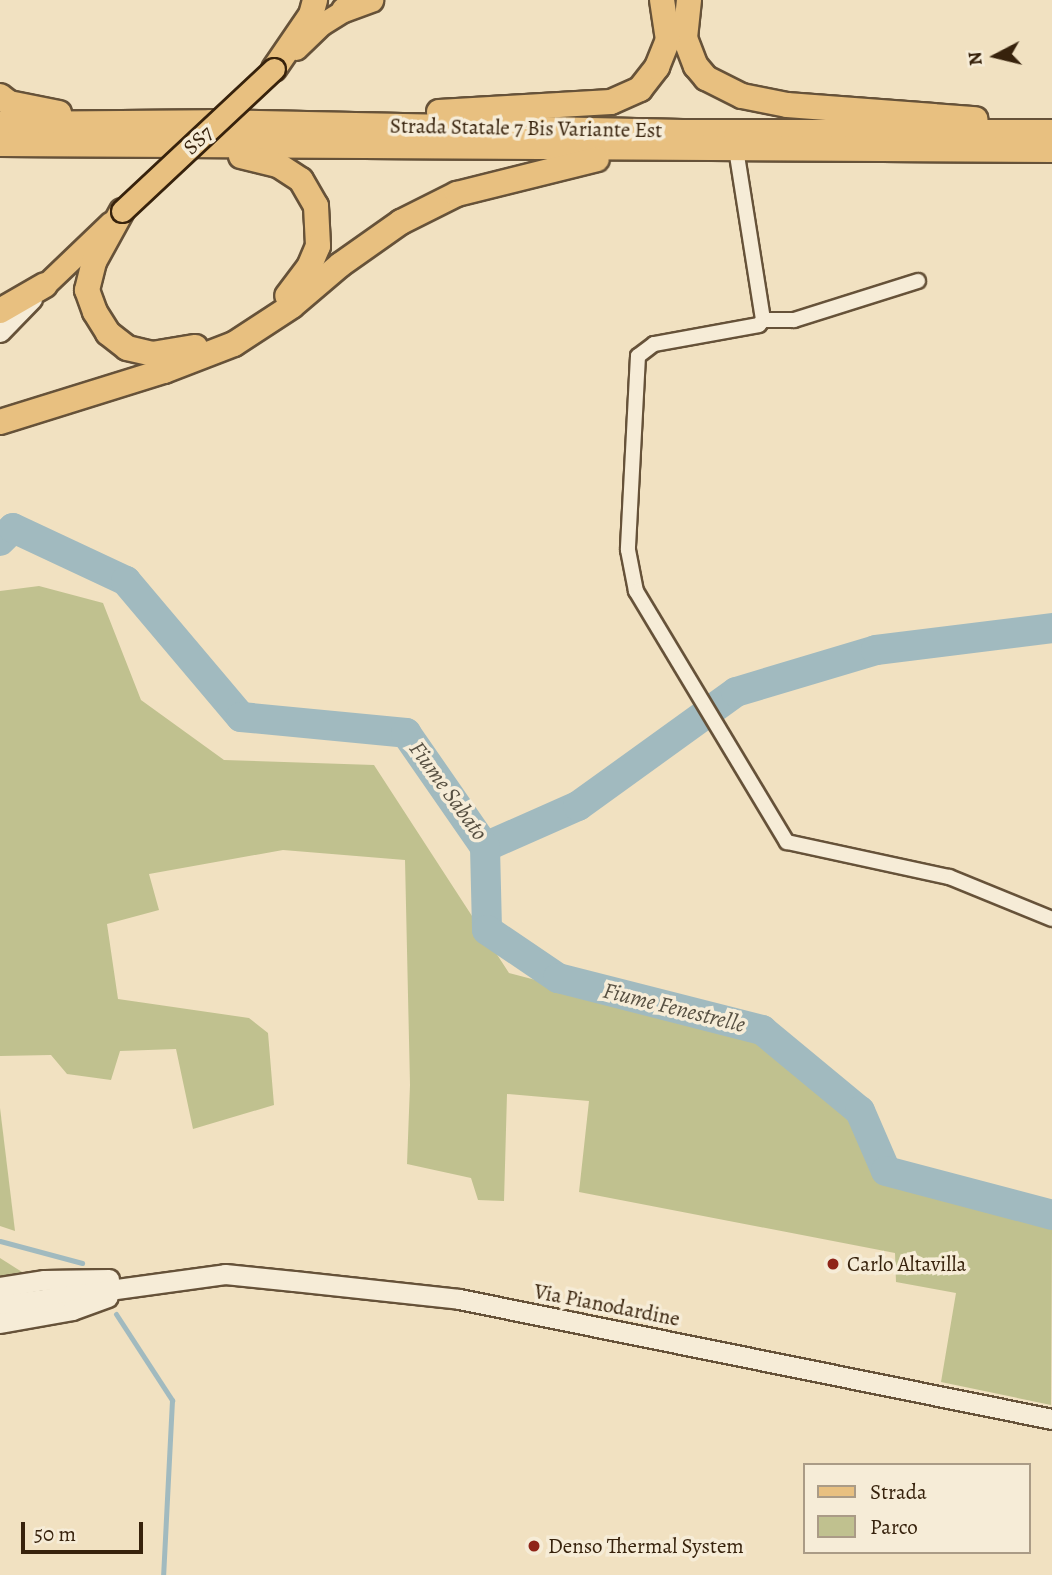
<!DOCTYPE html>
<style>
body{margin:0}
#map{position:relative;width:1052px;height:1575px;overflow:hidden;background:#f1e1c1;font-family:Alegreya,serif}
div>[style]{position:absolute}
.green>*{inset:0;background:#c0c18f}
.stream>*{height:5px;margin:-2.5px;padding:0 2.5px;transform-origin:2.5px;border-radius:2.5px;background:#a1babf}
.river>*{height:30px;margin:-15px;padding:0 15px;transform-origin:15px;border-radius:15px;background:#a1babf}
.roads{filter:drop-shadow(2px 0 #665239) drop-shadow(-2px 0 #665239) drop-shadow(0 2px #665239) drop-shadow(0 -2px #665239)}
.street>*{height:14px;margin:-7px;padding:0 7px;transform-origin:7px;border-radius:7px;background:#f6ecd7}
.secondary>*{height:19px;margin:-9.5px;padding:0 9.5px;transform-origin:9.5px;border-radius:9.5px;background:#f6ecd7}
.primary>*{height:21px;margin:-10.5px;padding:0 10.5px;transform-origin:10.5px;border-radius:10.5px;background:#e8c080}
.highway>*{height:24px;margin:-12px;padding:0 12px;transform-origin:12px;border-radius:12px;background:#e8c080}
.bridges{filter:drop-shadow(2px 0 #37220c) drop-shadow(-2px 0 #37220c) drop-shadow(0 2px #37220c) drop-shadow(0 -2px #37220c)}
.primary-bridge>*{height:21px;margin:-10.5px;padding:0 10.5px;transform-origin:10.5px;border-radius:10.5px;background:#e8c080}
.dots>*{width:19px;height:19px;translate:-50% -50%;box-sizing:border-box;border:4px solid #f6ecd7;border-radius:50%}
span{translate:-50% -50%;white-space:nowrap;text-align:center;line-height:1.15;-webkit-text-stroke:7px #f6ecd7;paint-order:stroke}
.street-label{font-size:21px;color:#37220c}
.poi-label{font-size:21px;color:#37220c}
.left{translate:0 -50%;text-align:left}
.water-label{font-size:23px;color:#575042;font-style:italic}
.legend{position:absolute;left:803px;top:1463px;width:228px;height:91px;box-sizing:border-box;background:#f6ecd7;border:2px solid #aa9b86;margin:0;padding:9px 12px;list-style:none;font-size:21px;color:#37220c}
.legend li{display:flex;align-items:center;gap:14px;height:35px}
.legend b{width:35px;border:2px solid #aa9b86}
.north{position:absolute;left:961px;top:21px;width:70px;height:70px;-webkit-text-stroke:5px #f6ecd7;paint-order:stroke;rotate:263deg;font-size:19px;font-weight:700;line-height:28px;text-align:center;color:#37220c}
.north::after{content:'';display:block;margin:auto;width:24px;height:32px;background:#37220c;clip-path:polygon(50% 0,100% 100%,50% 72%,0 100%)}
.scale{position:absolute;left:21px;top:1522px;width:122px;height:32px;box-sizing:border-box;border:4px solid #37220c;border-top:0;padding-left:9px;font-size:21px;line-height:24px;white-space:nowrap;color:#37220c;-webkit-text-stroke:5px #f6ecd7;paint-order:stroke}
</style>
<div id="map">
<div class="green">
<div style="clip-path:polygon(39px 586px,103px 603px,141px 700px,224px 760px,374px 765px,509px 973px,757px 1038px,844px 1108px,879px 1176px,1052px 1229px,1051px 1405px,941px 1382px,956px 1293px,896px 1282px,895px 1253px,579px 1192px,589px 1101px,507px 1094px,504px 1201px,478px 1200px,471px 1178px,407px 1164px,410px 1085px,405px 860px,283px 850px,149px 874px,159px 910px,107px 924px,118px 999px,249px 1018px,268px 1033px,274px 1105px,193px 1129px,176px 1049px,120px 1051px,111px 1080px,67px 1074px,51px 1055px,0 1056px,0 591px)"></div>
<div style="clip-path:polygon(0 1108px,15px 1231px,0 1226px)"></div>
<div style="clip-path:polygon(0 1258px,22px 1272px,0 1276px)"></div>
</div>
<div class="stream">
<div style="left:0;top:1241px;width:85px;rotate:15deg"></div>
<div style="left:116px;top:1314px;width:103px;rotate:56.9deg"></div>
<div style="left:172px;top:1400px;width:175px;rotate:92.9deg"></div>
</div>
<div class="river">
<div style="left:0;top:541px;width:18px;rotate:-45deg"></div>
<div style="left:13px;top:528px;width:125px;rotate:25.1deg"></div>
<div style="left:126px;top:581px;width:178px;rotate:49.8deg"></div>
<div style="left:241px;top:717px;width:166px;rotate:5.5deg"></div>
<div style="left:406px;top:733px;width:139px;rotate:55.3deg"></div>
<div style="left:485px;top:847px;width:102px;rotate:-23.8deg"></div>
<div style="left:578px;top:806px;width:195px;rotate:-35.8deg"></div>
<div style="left:736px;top:692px;width:146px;rotate:-16.7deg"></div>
<div style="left:876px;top:650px;width:177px;rotate:-7.1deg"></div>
<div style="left:485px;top:847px;width:83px;rotate:88.6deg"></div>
<div style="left:487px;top:930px;width:86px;rotate:34.1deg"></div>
<div style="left:558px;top:978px;width:211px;rotate:14.3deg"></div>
<div style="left:762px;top:1030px;width:127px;rotate:39.6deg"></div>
<div style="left:860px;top:1111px;width:65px;rotate:66.6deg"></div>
<div style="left:886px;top:1171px;width:172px;rotate:14.8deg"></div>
</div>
<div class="roads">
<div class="street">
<div style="left:736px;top:149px;width:173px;rotate:81deg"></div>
<div style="left:763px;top:320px;width:6px;rotate:129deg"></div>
<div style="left:759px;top:325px;width:107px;rotate:169.7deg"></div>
<div style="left:654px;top:344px;width:20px;rotate:143deg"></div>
<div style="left:638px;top:356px;width:194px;rotate:93deg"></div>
<div style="left:628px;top:550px;width:42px;rotate:79deg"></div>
<div style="left:636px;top:591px;width:293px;rotate:59deg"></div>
<div style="left:787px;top:842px;width:166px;rotate:12.2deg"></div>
<div style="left:949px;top:877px;width:111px;rotate:22.2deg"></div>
<div style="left:763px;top:320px;width:31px"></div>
<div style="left:794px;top:320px;width:130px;rotate:-17.5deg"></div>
</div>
<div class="secondary">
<div style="left:0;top:332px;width:46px;rotate:-45.9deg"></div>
<div style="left:0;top:1287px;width:45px;rotate:-9deg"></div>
<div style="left:44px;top:1280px;width:65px;rotate:-0.9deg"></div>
<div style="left:0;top:1305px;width:227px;rotate:-7.8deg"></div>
<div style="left:225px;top:1274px;width:69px;rotate:5.8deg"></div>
<div style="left:294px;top:1281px;width:166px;rotate:6.2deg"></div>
<div style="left:459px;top:1299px;width:605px;rotate:11.44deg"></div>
<div style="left:0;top:1323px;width:73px;rotate:-10.2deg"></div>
<div style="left:72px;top:1310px;width:38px;rotate:-20deg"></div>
</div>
<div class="primary">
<div style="left:296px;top:49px;width:36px;rotate:-44deg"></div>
<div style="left:322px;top:24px;width:44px;rotate:-31.9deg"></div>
<div style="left:45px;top:285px;width:91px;rotate:-43.7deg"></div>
</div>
<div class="highway">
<div style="left:689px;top:0;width:38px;rotate:96deg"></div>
<div style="left:685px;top:38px;width:30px;rotate:69deg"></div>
<div style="left:696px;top:66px;width:16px;rotate:50deg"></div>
<div style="left:706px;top:78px;width:40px;rotate:26.6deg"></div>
<div style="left:742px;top:96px;width:46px;rotate:11.3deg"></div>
<div style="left:787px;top:105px;width:189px;rotate:4.3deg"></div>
<div style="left:344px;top:10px;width:29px;rotate:-20deg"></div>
<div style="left:274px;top:69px;width:65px;rotate:-55.6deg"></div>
<div style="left:311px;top:15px;width:16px;rotate:-75deg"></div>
<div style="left:0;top:96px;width:11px;rotate:38deg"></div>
<div style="left:9px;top:103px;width:51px;rotate:11.3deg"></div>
<div style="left:439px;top:112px;width:172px;rotate:-3.3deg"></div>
<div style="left:611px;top:102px;width:32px;rotate:-24deg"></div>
<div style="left:640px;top:89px;width:28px;rotate:-52deg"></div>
<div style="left:657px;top:67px;width:29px;rotate:-68deg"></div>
<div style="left:668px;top:40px;width:40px;rotate:-98.5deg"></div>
<div style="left:0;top:124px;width:211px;rotate:-0.5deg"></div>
<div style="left:211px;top:122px;width:472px;rotate:1.2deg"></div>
<div style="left:683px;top:132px;width:369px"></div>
<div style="left:0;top:144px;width:1052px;rotate:0.33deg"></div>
<div style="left:241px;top:156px;width:38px;rotate:14deg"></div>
<div style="left:278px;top:165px;width:27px;rotate:33deg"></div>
<div style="left:301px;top:180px;width:30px;rotate:60deg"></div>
<div style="left:316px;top:206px;width:40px;rotate:87.1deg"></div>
<div style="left:318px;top:246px;width:23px;rotate:113deg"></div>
<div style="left:309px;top:267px;width:36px;rotate:127deg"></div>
<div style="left:122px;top:211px;width:58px;rotate:118.8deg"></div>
<div style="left:94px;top:262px;width:29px;rotate:104deg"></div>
<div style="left:87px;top:290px;width:23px;rotate:70deg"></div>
<div style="left:95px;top:312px;width:25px;rotate:58deg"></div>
<div style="left:108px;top:333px;width:24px;rotate:38deg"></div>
<div style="left:127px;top:348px;width:26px;rotate:13deg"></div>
<div style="left:152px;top:354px;width:44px;rotate:-9.2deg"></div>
<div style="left:0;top:311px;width:52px;rotate:-30deg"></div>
<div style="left:0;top:422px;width:172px;rotate:-17.3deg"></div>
<div style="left:164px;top:371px;width:75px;rotate:-21.1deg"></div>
<div style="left:234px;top:344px;width:69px;rotate:-33.2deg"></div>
<div style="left:292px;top:306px;width:63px;rotate:-40.5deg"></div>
<div style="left:340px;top:265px;width:75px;rotate:-35.2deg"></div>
<div style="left:401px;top:222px;width:63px;rotate:-26.6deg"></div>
<div style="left:457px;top:194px;width:144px;rotate:-14deg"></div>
</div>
</div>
<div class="bridges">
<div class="primary-bridge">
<div style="left:122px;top:211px;width:208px;rotate:-43.1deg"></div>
</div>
</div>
<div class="dots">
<div style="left:833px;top:1264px;background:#8f2418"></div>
<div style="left:534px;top:1546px;background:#8f2418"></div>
</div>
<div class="street-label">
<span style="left:526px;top:128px;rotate:1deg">Strada Statale 7 Bis Variante Est</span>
<span style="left:198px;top:140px;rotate:-43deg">SS7</span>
<span style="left:607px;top:1305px;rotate:11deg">Via Pianodardine</span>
</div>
<div class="poi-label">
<span class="left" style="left:847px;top:1264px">Carlo Altavilla</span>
<span class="left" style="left:548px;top:1546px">Denso Thermal System</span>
</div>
<div class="water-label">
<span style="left:448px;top:791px;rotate:54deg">Fiume Sabato</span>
<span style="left:674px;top:1008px;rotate:14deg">Fiume Fenestrelle</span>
</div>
<ul class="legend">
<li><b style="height:9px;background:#e8c080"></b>Strada</li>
<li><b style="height:19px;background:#c0c18f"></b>Parco</li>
</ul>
<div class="north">N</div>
<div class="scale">50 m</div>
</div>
